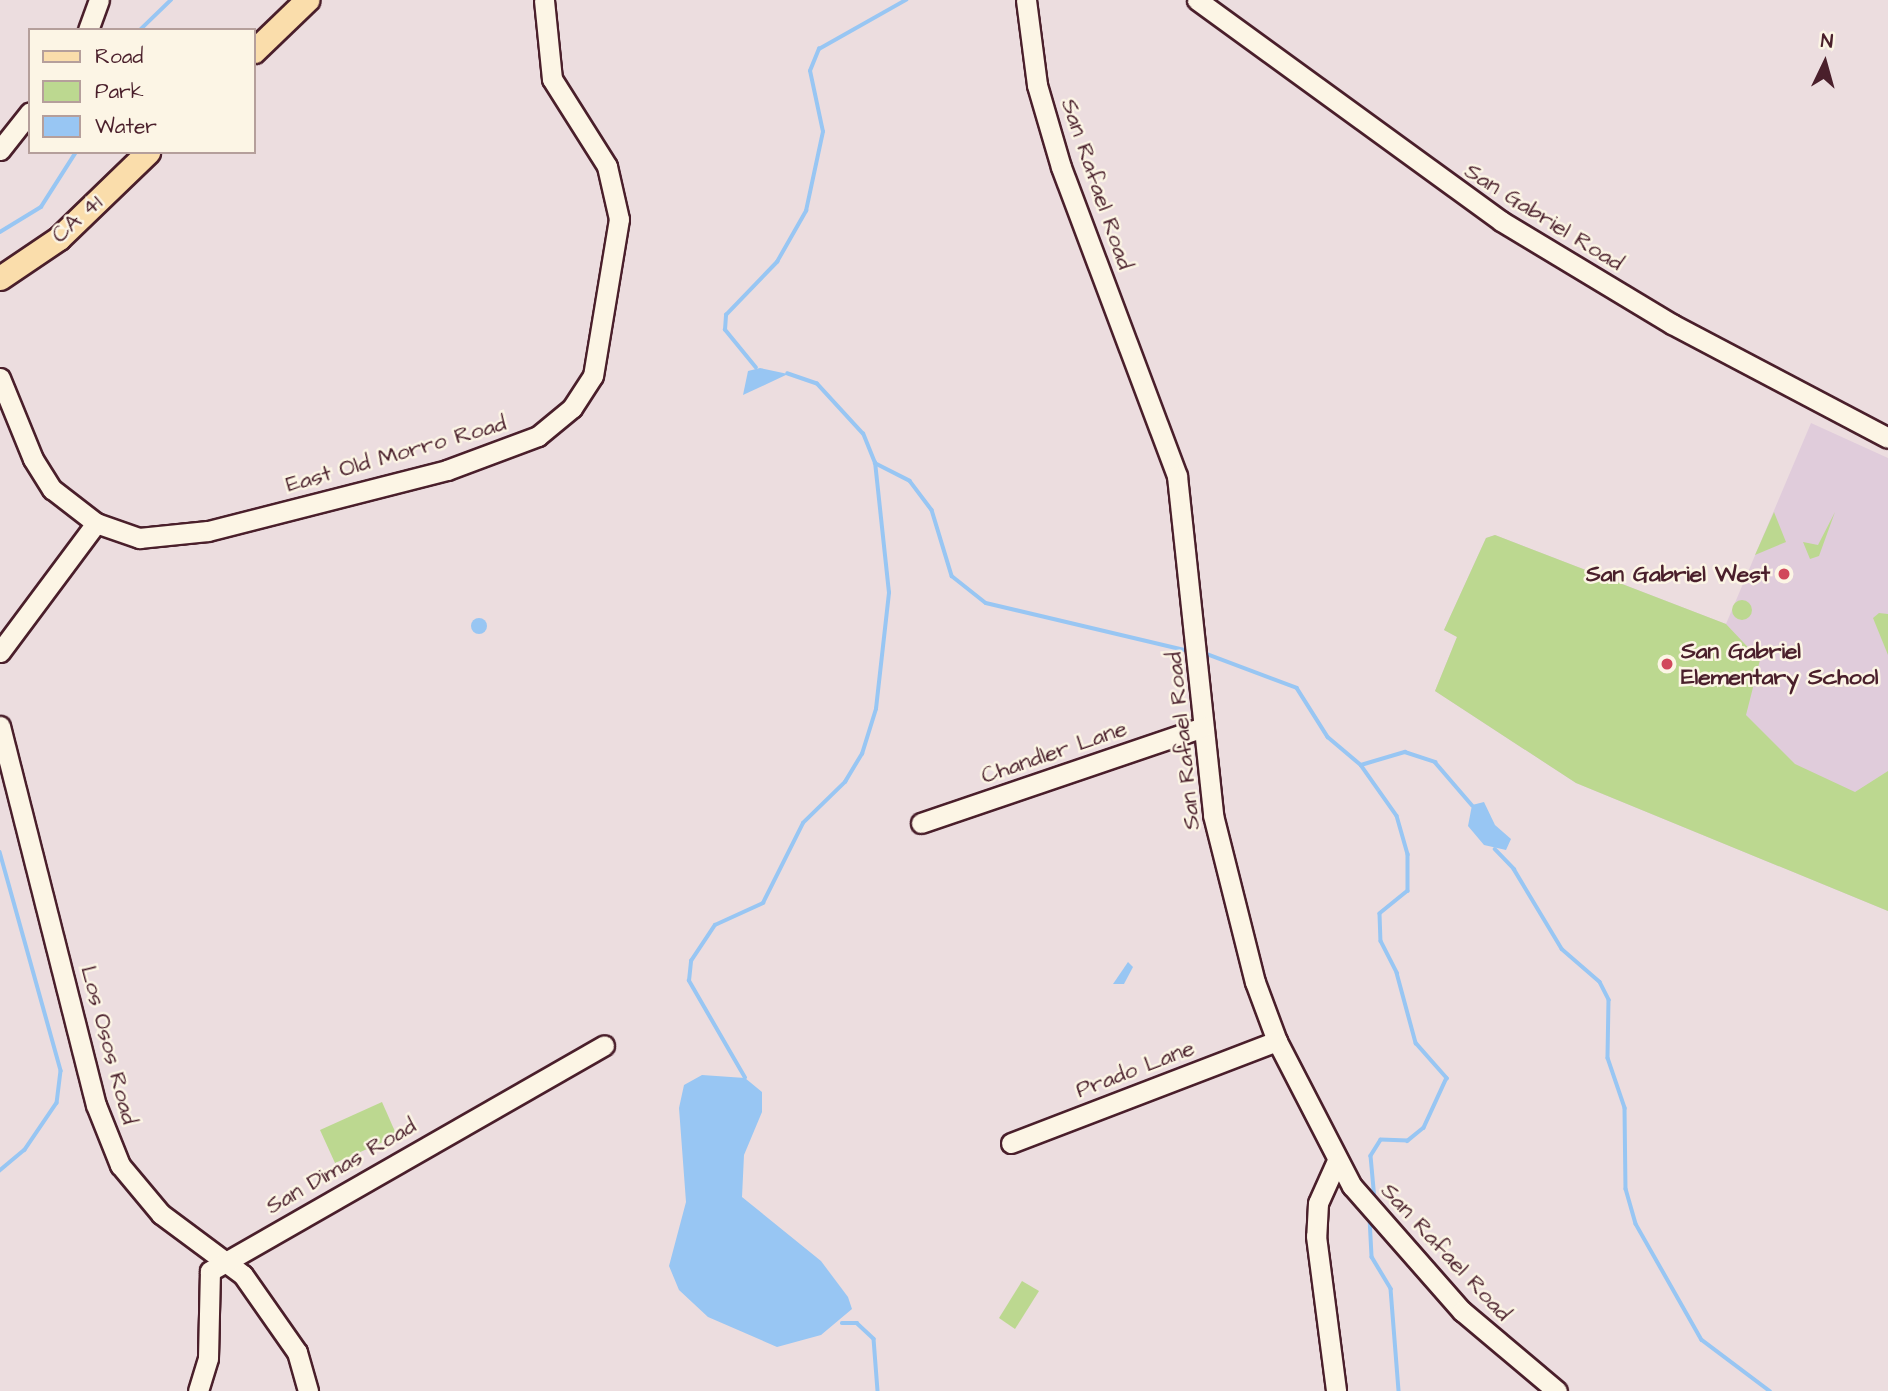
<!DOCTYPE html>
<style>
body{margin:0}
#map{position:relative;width:1888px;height:1391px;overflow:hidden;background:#ecdddf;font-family:"Architects Daughter",sans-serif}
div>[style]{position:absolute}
.built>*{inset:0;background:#e0ccdb}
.green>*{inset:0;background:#bcd890}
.round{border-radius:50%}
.water>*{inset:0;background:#98c6f3}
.stream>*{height:3.5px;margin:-1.75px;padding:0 1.75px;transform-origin:1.75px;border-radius:1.75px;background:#98c6f3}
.roads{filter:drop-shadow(2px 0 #4a1f2b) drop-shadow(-2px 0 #4a1f2b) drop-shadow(0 2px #4a1f2b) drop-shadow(0 -2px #4a1f2b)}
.minor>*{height:19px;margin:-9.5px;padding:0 9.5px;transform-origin:9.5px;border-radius:9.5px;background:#fcf5e5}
.major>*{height:23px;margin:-11.5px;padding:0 11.5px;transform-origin:11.5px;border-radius:11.5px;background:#faddab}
.dots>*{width:19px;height:19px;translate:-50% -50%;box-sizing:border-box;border:4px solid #fcf5e5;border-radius:50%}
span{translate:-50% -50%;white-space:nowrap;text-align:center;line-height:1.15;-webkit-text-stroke:5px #fcf5e5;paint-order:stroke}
.street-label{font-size:23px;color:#4a1f2b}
.poi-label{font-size:23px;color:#4a1f2b;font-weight:700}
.right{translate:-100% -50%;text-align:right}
.left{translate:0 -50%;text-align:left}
.legend{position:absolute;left:28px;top:28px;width:228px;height:126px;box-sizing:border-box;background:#fcf5e5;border:2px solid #b59f9b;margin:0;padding:9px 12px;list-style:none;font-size:21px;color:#4a1f2b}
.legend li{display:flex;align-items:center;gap:14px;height:35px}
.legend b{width:35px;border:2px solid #b59f9b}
.north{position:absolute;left:1790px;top:28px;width:70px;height:70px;-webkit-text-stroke:5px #fcf5e5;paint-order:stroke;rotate:5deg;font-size:19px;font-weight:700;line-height:28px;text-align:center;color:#4a1f2b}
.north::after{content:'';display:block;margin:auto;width:24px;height:32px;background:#4a1f2b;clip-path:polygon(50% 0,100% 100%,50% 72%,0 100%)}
</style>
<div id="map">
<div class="built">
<div style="clip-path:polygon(1811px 423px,1888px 458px,1888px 911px,1576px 783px,1435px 691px,1457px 637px,1444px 630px,1486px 538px,1495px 535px,1726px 624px)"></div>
</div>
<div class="green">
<div style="clip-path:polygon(1774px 512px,1786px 542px,1755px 555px)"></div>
<div style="clip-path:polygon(1835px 512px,1819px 556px,1810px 559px,1803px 542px,1818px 545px)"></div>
<div style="clip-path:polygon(1495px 535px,1726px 624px,1760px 660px,1746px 715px,1795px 764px,1855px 792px,1888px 771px,1888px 911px,1576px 783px,1435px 691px,1457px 637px,1444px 630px,1486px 538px)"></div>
<div class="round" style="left:1732px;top:600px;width:20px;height:20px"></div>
<div style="clip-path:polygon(1879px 613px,1888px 614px,1888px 655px,1873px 618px)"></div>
<div style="clip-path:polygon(382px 1102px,397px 1136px,335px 1163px,320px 1130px)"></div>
<div style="clip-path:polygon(1022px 1281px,1039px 1291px,1015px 1329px,999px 1318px)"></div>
</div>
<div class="water">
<div style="clip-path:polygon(760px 368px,788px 374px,743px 395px,748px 371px)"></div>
<div class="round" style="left:471px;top:618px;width:16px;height:16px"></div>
<div style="clip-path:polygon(1484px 802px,1495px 825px,1511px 839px,1506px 850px,1484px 845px,1468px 826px,1472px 805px)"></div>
<div style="clip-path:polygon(1128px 962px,1133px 967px,1124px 984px,1113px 984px)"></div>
<div style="clip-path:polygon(702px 1075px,745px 1078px,762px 1092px,762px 1112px,744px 1155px,742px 1197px,821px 1261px,848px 1297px,852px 1309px,821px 1335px,777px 1347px,708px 1317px,679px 1290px,669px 1266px,686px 1202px,679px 1108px,684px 1085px)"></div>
</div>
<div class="stream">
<div style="left:140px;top:30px;width:43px;rotate:-44.1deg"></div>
<div style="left:0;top:232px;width:48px;rotate:-31.4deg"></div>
<div style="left:41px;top:207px;width:65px;rotate:-57.5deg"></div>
<div style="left:756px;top:368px;width:49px;rotate:-129.2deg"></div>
<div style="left:725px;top:330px;width:15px;rotate:-86deg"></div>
<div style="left:726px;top:315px;width:74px;rotate:-46.1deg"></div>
<div style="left:777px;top:262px;width:59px;rotate:-60.4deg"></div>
<div style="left:806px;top:211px;width:81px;rotate:-77.9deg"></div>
<div style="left:823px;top:132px;width:62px;rotate:-102deg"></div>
<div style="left:810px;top:71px;width:24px;rotate:-68deg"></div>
<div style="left:819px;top:49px;width:100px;rotate:-29.4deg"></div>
<div style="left:875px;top:463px;width:39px;rotate:27deg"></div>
<div style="left:910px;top:481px;width:36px;rotate:53deg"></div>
<div style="left:932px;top:510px;width:69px;rotate:73.1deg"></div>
<div style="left:952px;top:576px;width:43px;rotate:38.5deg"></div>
<div style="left:986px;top:603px;width:209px;rotate:13.3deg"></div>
<div style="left:1204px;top:653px;width:99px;rotate:20.6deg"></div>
<div style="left:1297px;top:688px;width:58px;rotate:57.7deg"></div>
<div style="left:1328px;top:737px;width:43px;rotate:40.3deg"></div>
<div style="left:1361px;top:765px;width:62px;rotate:54.8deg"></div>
<div style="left:1397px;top:816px;width:40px;rotate:74deg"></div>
<div style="left:1408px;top:854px;width:37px;rotate:90deg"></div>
<div style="left:1408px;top:891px;width:36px;rotate:141deg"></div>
<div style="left:1380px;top:914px;width:27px;rotate:88deg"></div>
<div style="left:1381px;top:941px;width:36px;rotate:63deg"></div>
<div style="left:1397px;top:973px;width:73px;rotate:74.8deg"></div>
<div style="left:1416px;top:1043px;width:47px;rotate:48.5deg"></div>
<div style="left:1447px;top:1078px;width:55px;rotate:114.7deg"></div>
<div style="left:1424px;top:1128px;width:21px;rotate:141deg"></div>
<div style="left:1408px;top:1141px;width:27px;rotate:-178deg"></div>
<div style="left:1381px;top:1140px;width:19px;rotate:122deg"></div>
<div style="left:1371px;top:1156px;width:44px;rotate:84.8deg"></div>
<div style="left:1361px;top:765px;width:46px;rotate:-16.5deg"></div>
<div style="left:1405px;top:752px;width:32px;rotate:18deg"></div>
<div style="left:1435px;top:762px;width:57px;rotate:49.3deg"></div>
<div style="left:1495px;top:849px;width:28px;rotate:46deg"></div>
<div style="left:1514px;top:869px;width:93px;rotate:59deg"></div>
<div style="left:1562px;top:949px;width:50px;rotate:41deg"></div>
<div style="left:1600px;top:982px;width:20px;rotate:63deg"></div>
<div style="left:1609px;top:1000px;width:58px;rotate:91deg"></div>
<div style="left:1608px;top:1058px;width:53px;rotate:71.2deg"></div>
<div style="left:1625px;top:1108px;width:81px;rotate:89.3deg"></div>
<div style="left:1626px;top:1189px;width:36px;rotate:74deg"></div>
<div style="left:1636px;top:1224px;width:133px;rotate:60.4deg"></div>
<div style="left:1702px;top:1340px;width:85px;rotate:36.9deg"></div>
<div style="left:0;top:852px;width:227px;rotate:74.4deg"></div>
<div style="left:61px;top:1071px;width:32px;rotate:97deg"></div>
<div style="left:57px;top:1103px;width:57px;rotate:124.2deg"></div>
<div style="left:25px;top:1150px;width:33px;rotate:140deg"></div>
<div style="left:745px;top:1078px;width:112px;rotate:-120deg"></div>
<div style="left:689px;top:981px;width:20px;rotate:-84deg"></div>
<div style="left:691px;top:961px;width:43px;rotate:-56.3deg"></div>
<div style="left:715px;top:925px;width:53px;rotate:-24.6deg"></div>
<div style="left:763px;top:903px;width:89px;rotate:-63.4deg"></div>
<div style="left:803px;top:823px;width:59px;rotate:-44.3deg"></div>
<div style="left:845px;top:782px;width:33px;rotate:-59deg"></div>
<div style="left:862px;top:754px;width:47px;rotate:-72.7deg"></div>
<div style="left:876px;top:709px;width:117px;rotate:-83.6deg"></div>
<div style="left:889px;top:593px;width:131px;rotate:-96.1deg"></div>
<div style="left:875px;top:463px;width:31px;rotate:-112deg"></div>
<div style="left:863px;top:434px;width:68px;rotate:-132.6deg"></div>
<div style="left:817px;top:384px;width:31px;rotate:-161deg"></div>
<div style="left:1370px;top:1218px;width:39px;rotate:87deg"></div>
<div style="left:1372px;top:1257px;width:37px;rotate:59deg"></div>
<div style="left:1391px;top:1289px;width:102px;rotate:85.5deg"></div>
<div style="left:842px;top:1323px;width:15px"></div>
<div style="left:857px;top:1323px;width:23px;rotate:43deg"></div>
<div style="left:874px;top:1339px;width:52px;rotate:85.6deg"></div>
</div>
<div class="roads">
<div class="minor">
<div style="left:1026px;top:0;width:86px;rotate:82.6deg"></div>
<div style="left:1037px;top:85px;width:85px;rotate:73.7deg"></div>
<div style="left:1061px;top:167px;width:330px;rotate:69.4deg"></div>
<div style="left:1177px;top:476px;width:341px;rotate:83.9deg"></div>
<div style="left:1213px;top:815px;width:172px;rotate:75.9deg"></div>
<div style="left:1255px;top:982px;width:63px;rotate:69.6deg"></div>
<div style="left:1277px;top:1041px;width:163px;rotate:62.7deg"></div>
<div style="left:1352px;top:1186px;width:167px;rotate:48.7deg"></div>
<div style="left:1462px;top:1311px;width:124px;rotate:40.1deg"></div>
<div style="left:1197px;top:0;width:376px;rotate:36deg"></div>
<div style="left:1501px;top:221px;width:200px;rotate:31.1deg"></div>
<div style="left:1672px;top:324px;width:244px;rotate:27.8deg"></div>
<div style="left:88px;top:30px;width:32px;rotate:-70deg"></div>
<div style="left:0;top:150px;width:48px;rotate:-51.7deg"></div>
<div style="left:0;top:378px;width:87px;rotate:67.8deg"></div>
<div style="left:33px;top:459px;width:36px;rotate:58deg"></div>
<div style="left:52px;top:489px;width:56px;rotate:37.7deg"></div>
<div style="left:96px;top:523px;width:46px;rotate:19.2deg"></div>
<div style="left:139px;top:538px;width:69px;rotate:-5.8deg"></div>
<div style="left:208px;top:531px;width:247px;rotate:-14.3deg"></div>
<div style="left:447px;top:470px;width:97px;rotate:-20.5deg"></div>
<div style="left:538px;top:436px;width:44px;rotate:-39.5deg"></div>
<div style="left:572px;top:408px;width:38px;rotate:-57deg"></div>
<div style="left:593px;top:376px;width:159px;rotate:-80.6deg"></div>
<div style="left:619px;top:219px;width:54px;rotate:-102.8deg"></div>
<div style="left:607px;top:166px;width:103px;rotate:-122.3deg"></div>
<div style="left:552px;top:79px;width:79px;rotate:-95.8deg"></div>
<div style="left:0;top:652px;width:161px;rotate:-53.3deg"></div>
<div style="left:0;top:726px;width:391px;rotate:75.8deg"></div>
<div style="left:96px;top:1105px;width:65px;rotate:68.2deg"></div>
<div style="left:120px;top:1165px;width:64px;rotate:50.1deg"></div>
<div style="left:161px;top:1214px;width:102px;rotate:36.6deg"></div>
<div style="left:243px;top:1275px;width:94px;rotate:55deg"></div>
<div style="left:297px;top:1352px;width:41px;rotate:74.2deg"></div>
<div style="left:921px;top:823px;width:298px;rotate:-18.8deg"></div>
<div style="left:1011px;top:1143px;width:285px;rotate:-21deg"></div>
<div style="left:1336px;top:1163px;width:44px;rotate:114.2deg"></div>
<div style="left:1318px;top:1203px;width:33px;rotate:93deg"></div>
<div style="left:1316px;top:1236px;width:156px;rotate:82.6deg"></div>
<div style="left:198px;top:1391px;width:34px;rotate:-73deg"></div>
<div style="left:208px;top:1358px;width:87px;rotate:-88.7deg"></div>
<div style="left:210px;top:1271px;width:454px;rotate:-29.8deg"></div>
</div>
<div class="major">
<div style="left:254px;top:51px;width:74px;rotate:-43.9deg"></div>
<div style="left:0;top:278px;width:71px;rotate:-34.1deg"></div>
<div style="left:59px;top:238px;width:124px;rotate:-44deg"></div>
</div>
</div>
<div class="dots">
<div style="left:1784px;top:574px;background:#d1495b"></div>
<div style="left:1667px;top:664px;background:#d1495b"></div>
</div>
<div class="street-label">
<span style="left:1097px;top:184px;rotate:71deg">San Rafael Road</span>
<span style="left:1544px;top:217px;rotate:32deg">San Gabriel Road</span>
<span style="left:77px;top:219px;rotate:-42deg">CA 41</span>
<span style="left:396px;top:454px;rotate:-16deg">East Old Morro Road</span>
<span style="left:1183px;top:741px;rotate:-96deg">San Rafael Road</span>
<span style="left:1054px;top:752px;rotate:-19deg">Chandler Lane</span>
<span style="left:109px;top:1045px;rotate:75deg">Los Osos Road</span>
<span style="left:1135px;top:1069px;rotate:-21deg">Prado Lane</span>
<span style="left:341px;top:1166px;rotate:-30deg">San Dimas Road</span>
<span style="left:1446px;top:1252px;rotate:47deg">San Rafael Road</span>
</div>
<div class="poi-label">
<span class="right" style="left:1770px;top:574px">San Gabriel West</span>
<span class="left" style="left:1681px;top:664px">San Gabriel<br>Elementary School</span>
</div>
<ul class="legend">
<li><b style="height:9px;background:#faddab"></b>Road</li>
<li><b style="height:19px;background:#bcd890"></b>Park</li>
<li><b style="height:19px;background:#98c6f3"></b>Water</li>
</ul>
<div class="north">N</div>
</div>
